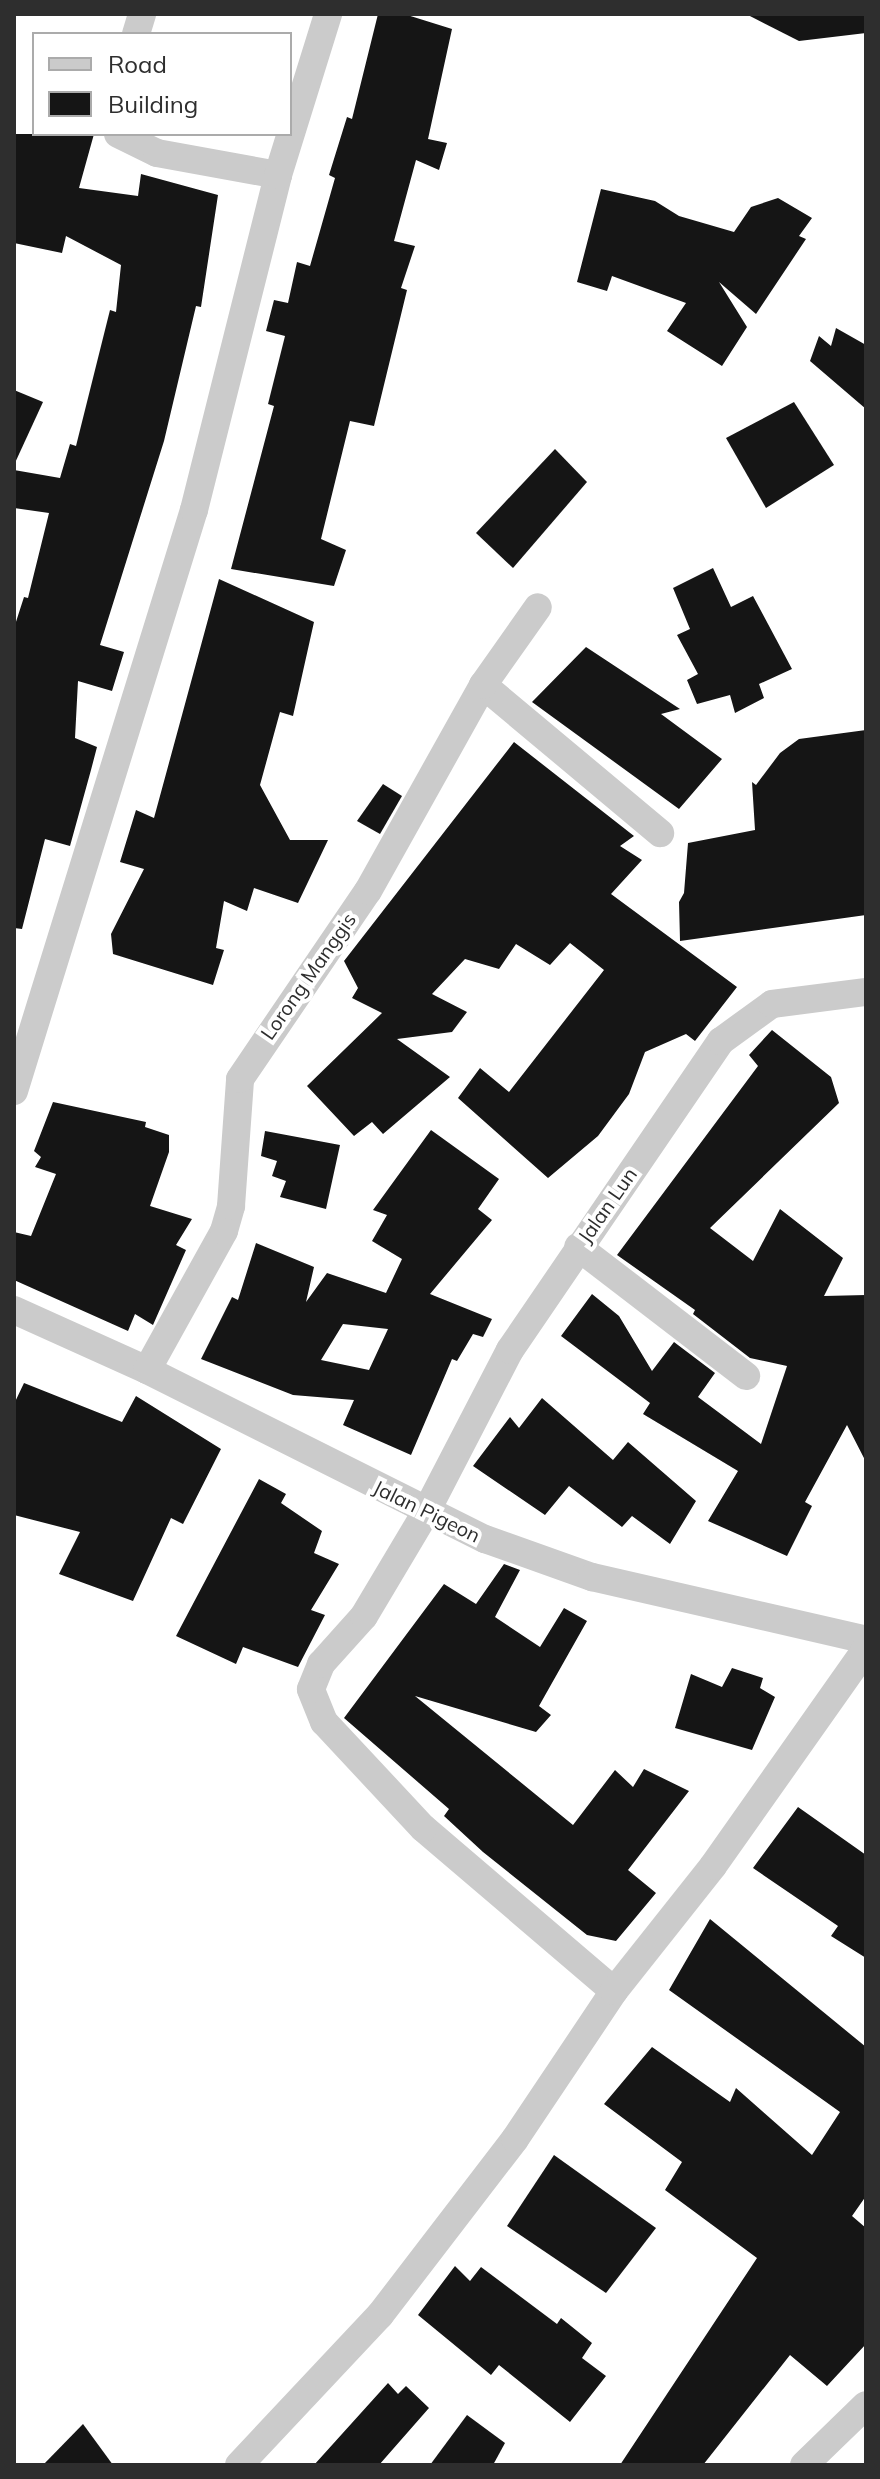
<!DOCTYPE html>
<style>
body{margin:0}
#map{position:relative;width:880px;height:2479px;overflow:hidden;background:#fff;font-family:Mulish,sans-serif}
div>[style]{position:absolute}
.building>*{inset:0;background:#151515}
.minor>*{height:28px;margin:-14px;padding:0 14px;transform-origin:14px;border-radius:14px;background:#cbcbcb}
span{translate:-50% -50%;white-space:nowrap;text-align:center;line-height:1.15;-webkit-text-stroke:8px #fff;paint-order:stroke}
.street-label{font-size:20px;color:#2e2e2e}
.frame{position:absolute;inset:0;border:16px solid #2e2e2e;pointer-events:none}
.legend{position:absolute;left:32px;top:32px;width:260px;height:104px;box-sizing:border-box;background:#fff;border:2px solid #ababab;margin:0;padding:10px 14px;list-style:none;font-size:24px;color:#2e2e2e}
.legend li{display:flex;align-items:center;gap:16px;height:40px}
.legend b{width:40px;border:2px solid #ababab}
</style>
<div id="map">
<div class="building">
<div style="clip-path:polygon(378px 14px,404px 14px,452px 29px,428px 139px,447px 143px,439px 170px,416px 160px,394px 241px,415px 246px,401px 288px,407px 290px,374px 426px,350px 421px,321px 539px,346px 550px,334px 586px,231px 569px,274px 406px,268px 404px,285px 336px,266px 331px,274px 300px,288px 303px,297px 262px,310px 266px,335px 178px,329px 175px,347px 117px,352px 119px)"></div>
<div style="clip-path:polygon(746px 14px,866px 14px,866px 33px,799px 41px)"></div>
<div style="clip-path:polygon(14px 134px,94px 134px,79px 188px,138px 196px,141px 174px,218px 195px,201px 307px,196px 306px,164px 441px,100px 645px,124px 652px,112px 691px,78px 681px,75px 738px,97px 747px,91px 770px,70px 846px,45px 839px,22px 929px,14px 928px,14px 628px,24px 597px,28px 598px,49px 513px,14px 508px,14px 470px,60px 478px,70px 444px,76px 446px,110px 310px,116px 312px,121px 265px,66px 236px,62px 253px,14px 243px)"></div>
<div style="clip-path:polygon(601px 189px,655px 201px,679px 216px,734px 232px,751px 207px,778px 198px,812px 218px,799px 236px,806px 239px,756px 314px,719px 282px,747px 327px,722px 366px,667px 331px,686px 303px,612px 276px,607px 291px,577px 282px)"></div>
<div style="clip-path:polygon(836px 328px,866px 345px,866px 409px,810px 361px,819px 336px,831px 346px)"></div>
<div style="clip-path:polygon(14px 390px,43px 402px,14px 465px)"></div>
<div style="clip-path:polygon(794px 402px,834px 465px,766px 508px,726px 438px)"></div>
<div style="clip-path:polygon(555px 449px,587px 482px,513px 568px,476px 533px)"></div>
<div style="clip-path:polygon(713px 568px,731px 607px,753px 596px,792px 669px,759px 684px,764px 698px,735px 713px,730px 695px,697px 704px,687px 680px,698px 674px,677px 635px,690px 629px,673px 588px)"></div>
<div style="clip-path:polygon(219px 579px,314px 622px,293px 716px,280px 712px,260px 785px,290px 840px,328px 840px,298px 903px,254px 888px,247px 911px,224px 901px,216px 948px,224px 950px,213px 985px,113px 954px,111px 934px,144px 869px,120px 862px,136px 810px,154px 818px)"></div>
<div style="clip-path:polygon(586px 647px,680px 709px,661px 714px,722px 759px,679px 809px,532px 702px)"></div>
<div style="clip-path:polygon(866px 730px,866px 915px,680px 941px,679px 902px,684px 893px,688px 843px,755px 830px,752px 782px,756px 785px,780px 753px,799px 739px)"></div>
<div style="clip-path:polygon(514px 742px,634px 836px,620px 846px,642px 860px,611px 894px,737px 987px,695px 1041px,686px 1034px,645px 1052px,629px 1094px,598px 1136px,548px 1178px,458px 1098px,480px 1068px,509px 1092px,604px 970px,570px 943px,550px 965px,516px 944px,499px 969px,465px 959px,432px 994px,467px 1012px,452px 1032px,397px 1039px,450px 1077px,383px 1134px,372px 1122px,354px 1136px,307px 1086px,382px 1013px,352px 998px,358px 988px,344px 961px)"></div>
<div style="clip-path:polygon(383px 784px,402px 796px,380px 834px,357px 821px)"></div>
<div style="clip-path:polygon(772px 1030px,831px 1077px,839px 1103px,710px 1228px,753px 1261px,780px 1209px,843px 1258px,824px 1296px,866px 1295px,866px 1462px,847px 1425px,805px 1502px,812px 1506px,787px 1556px,708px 1521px,738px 1471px,643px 1414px,650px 1403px,561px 1336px,592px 1294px,619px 1316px,652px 1371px,674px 1342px,715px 1373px,698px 1397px,761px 1444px,787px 1366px,750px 1358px,693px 1314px,695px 1310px,617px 1255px,758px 1066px,749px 1055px)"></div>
<div style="clip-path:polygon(53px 1102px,146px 1122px,145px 1127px,169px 1135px,169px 1152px,150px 1206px,192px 1219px,176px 1245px,186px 1250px,153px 1325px,135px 1314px,128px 1331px,14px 1280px,14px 1232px,31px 1236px,56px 1174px,35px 1167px,41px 1157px,34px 1151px)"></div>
<div style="clip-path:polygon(evenodd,431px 1130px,499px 1179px,478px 1209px,492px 1220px,430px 1294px,492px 1319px,483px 1337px,473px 1334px,457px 1361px,452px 1359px,411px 1455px,343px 1425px,354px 1400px,293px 1395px,201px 1359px,232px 1297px,238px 1300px,256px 1243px,314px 1267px,306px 1302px,327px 1273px,386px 1293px,402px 1259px,372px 1241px,387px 1215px,373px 1210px,431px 1130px,343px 1324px,388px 1329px,369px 1370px,321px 1360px,343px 1324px)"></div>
<div style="clip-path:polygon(265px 1131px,340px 1145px,326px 1209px,280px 1197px,286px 1181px,272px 1176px,277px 1161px,261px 1156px)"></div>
<div style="clip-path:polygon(24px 1383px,122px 1422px,136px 1396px,221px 1449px,183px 1524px,171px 1518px,133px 1601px,59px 1574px,80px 1532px,14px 1515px,14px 1404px)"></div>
<div style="clip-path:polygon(542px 1398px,613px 1460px,628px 1442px,696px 1501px,670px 1544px,632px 1516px,622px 1527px,569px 1486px,545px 1515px,473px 1466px,510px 1417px,519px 1428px)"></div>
<div style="clip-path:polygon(259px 1479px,286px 1494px,281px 1503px,322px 1531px,314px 1553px,339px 1564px,311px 1610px,325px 1615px,298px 1667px,243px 1647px,236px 1664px,176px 1636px)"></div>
<div style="clip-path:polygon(504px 1564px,520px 1570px,495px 1617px,540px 1647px,564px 1608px,587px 1621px,539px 1706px,551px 1715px,536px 1732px,415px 1696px,573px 1825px,615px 1770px,633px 1787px,644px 1769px,689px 1791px,628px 1870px,656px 1893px,616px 1941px,587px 1935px,483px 1852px,444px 1816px,449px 1809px,344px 1718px,444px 1584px,476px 1604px)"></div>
<div style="clip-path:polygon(732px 1668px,763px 1678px,760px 1688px,775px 1697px,752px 1750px,675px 1728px,691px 1674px,722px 1687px)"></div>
<div style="clip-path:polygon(798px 1807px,866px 1855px,866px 1958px,831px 1936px,838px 1926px,753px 1868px)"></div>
<div style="clip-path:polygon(710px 1919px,866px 2047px,866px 2196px,852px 2216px,866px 2228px,866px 2344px,827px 2386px,790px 2355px,703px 2465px,620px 2465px,757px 2258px,665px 2190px,682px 2162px,604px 2104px,652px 2047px,730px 2102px,736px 2088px,812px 2155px,840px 2112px,669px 1990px)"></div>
<div style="clip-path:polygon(554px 2155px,656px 2228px,606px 2293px,507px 2226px)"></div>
<div style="clip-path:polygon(455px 2266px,470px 2281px,481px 2267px,557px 2324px,561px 2318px,592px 2343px,582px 2358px,606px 2376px,570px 2422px,499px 2365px,491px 2375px,418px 2315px)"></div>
<div style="clip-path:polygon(388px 2383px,398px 2394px,406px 2386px,429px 2408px,379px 2465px,314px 2465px)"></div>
<div style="clip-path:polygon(467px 2415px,505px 2443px,493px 2465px,430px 2465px)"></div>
<div style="clip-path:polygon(83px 2424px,113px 2465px,43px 2465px)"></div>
</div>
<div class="minor">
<div style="left:136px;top:34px;width:21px;rotate:-73deg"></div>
<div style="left:118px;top:134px;width:43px;rotate:26deg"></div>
<div style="left:157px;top:153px;width:123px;rotate:10.3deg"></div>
<div style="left:483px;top:685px;width:231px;rotate:39.9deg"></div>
<div style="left:14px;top:1091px;width:608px;rotate:-72.79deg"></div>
<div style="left:194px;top:510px;width:345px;rotate:-75.9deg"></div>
<div style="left:278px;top:175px;width:169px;rotate:-72.7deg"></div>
<div style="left:578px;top:1247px;width:212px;rotate:37.5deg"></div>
<div style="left:14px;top:1310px;width:146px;rotate:24.3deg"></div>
<div style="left:147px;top:1370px;width:378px;rotate:26.6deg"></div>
<div style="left:485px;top:1539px;width:114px;rotate:19.6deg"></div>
<div style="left:592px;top:1577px;width:281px;rotate:12.9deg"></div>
<div style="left:147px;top:1370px;width:159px;rotate:-61deg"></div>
<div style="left:224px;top:1231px;width:26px;rotate:-74deg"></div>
<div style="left:231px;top:1206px;width:127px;rotate:-85.9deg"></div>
<div style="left:240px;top:1079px;width:227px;rotate:-55.8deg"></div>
<div style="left:368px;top:891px;width:236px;rotate:-60.8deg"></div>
<div style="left:483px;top:685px;width:95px;rotate:-54.8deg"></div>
<div style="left:614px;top:1991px;width:251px;rotate:-139.5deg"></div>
<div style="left:423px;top:1828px;width:145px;rotate:-133deg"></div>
<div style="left:324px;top:1722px;width:35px;rotate:-112deg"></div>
<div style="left:311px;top:1689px;width:27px;rotate:-68deg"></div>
<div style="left:321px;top:1664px;width:64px;rotate:-48.1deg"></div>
<div style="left:364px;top:1616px;width:121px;rotate:-59.2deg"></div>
<div style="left:426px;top:1512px;width:182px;rotate:-62.6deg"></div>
<div style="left:510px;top:1350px;width:374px;rotate:-55.7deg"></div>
<div style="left:721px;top:1041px;width:63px;rotate:-36deg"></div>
<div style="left:772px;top:1004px;width:95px;rotate:-7.3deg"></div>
<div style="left:239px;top:2465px;width:206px;rotate:-46.8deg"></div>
<div style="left:380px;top:2315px;width:222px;rotate:-52.5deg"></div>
<div style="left:515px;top:2139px;width:178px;rotate:-56.2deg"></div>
<div style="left:614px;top:1991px;width:159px;rotate:-51.6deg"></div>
<div style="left:713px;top:1866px;width:266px;rotate:-54.8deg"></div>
<div style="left:804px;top:2465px;width:86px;rotate:-44.1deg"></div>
</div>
<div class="street-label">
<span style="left:308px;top:976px;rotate:-55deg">Lorong Manggis</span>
<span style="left:607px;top:1205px;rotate:-55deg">Jalan Lun</span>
<span style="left:427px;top:1511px;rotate:26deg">Jalan Pigeon</span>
</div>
<div class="frame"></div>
<ul class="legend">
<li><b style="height:10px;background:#cbcbcb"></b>Road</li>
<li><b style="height:22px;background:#151515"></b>Building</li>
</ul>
</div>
